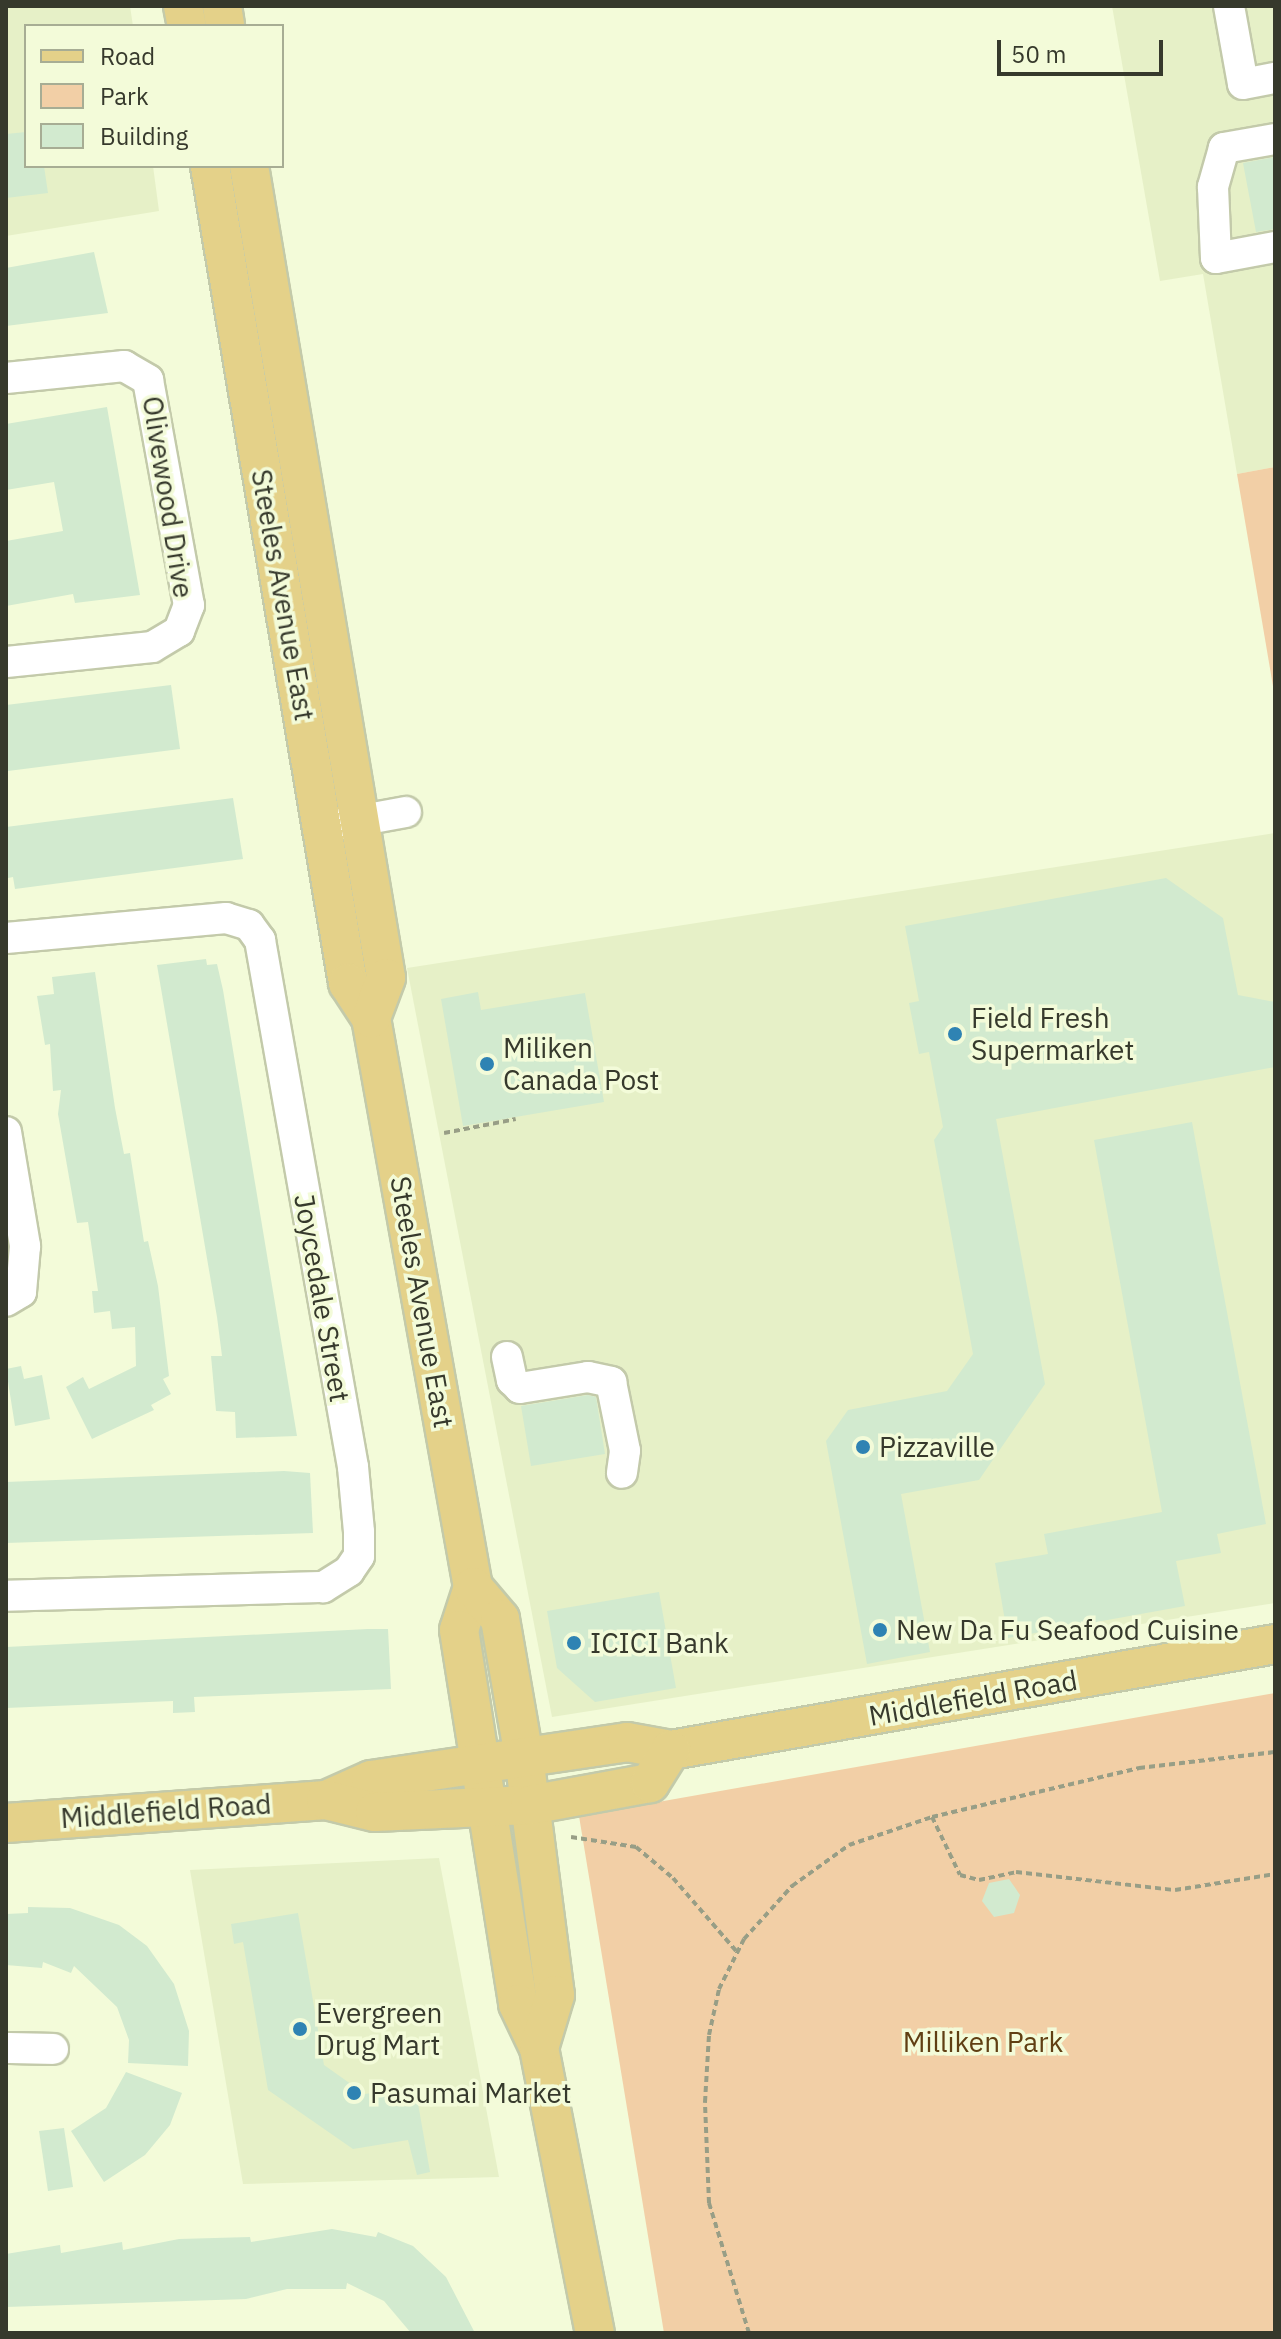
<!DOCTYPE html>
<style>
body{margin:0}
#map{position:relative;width:1281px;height:2339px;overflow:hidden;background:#f3fbd9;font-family:"IBM Plex Sans",sans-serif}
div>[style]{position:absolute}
.built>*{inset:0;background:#e6f0c7}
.green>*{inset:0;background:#f2cfa6}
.building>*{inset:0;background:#d2eacf}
.path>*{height:4px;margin-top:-2px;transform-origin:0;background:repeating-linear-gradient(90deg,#989e86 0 6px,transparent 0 10px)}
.roads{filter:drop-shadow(2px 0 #c3caaa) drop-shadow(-2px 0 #c3caaa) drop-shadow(0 2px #c3caaa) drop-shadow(0 -2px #c3caaa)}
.minor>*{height:30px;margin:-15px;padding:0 15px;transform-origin:15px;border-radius:15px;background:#fff}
.major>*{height:38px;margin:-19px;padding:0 19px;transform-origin:19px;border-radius:19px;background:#e4d189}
.dots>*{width:22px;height:22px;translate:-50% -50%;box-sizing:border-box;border:4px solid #f3fbd9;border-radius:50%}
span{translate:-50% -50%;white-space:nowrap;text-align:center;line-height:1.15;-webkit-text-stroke:7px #f3fbd9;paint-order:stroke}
.street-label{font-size:28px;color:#36392c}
.poi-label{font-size:28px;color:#36392c}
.left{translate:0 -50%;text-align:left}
.park-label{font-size:28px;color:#603f13}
.frame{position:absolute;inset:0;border:8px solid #36392c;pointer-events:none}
.legend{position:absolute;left:24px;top:24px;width:260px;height:144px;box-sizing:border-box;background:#f3fbd9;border:2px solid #a7ad94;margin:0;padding:10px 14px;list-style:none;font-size:24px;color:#36392c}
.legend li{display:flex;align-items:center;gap:16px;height:40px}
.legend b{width:40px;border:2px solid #a7ad94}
.scale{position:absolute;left:997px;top:40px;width:166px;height:36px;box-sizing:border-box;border:4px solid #36392c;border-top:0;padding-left:10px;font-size:24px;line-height:28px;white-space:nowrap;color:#36392c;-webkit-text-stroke:6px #f3fbd9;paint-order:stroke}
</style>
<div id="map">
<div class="built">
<div style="clip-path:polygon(6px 6px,130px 6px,133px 26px,26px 26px,26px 166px,153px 166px,159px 211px,6px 236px)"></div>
<div style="clip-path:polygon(1112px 6px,1275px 6px,1275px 467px,1237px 474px,1203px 274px,1160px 281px)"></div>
<div style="clip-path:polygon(1275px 833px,1275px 1603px,552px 1717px,407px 968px)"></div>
<div style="clip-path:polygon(439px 1858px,499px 2177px,243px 2184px,190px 1870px)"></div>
</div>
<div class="green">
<div style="clip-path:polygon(1275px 467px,1275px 698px,1237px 474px)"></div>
<div style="clip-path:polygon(1275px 1693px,1275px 2333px,664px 2333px,579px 1816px)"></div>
</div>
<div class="building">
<div style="clip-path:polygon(26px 132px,26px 166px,44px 166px,48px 193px,6px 198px,6px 134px)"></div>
<div style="clip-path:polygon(1275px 157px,1275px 229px,1256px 232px,1243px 163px)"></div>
<div style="clip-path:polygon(94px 252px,108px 313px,6px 326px,6px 268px)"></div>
<div style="clip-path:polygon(107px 407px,140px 595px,75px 603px,73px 594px,6px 606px,6px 541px,63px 531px,54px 482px,6px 490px,6px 424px)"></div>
<div style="clip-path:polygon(171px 685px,180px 749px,8px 771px,6px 705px)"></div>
<div style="clip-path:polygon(233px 798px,243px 859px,15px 889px,13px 877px,8px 878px,6px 827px)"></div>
<div style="clip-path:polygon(1166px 878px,1223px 918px,1238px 995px,1275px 1002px,1275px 1067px,996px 1119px,1045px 1384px,979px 1480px,901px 1494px,930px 1652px,867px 1664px,826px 1441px,848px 1410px,947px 1391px,973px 1354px,934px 1140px,943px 1127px,929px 1052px,919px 1054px,909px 1003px,919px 1001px,905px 926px)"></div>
<div style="clip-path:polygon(206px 959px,207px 965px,217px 964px,223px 990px,297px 1436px,236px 1438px,235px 1412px,216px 1411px,211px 1356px,222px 1356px,217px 1317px,157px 965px)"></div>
<div style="clip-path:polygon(95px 972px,115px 1108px,124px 1154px,130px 1153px,144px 1242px,148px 1241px,158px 1286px,169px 1376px,163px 1379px,171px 1394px,151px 1405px,154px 1410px,92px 1439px,66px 1387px,83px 1377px,89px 1389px,136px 1366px,135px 1327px,112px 1329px,110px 1311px,94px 1313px,92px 1291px,98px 1291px,88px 1222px,77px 1223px,58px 1114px,61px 1090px,53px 1091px,50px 1044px,45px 1045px,37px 996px,54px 994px,52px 977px)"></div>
<div style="clip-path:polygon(478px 992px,481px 1010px,585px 993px,604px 1102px,463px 1126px,441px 999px)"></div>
<div style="clip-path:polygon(1192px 1122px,1266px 1524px,1217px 1534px,1221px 1553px,1176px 1561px,1185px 1606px,1008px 1638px,995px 1563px,1048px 1554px,1044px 1534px,1162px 1512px,1094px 1140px)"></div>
<div style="clip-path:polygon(21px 1366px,24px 1379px,42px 1375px,50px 1419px,15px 1426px,6px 1369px)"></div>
<div style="clip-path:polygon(588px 1395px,596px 1397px,605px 1454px,531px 1466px,521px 1406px)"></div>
<div style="clip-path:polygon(284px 1471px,310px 1473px,313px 1533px,6px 1543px,6px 1482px)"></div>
<div style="clip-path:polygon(659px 1592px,676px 1688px,595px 1702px,557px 1668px,547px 1611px)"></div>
<div style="clip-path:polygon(368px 1629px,388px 1629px,391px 1689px,194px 1697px,195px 1712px,173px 1713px,173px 1701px,6px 1708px,6px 1647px)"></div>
<div style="clip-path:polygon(1009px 1879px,1020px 1895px,1014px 1913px,994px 1917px,982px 1901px,989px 1883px)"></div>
<div style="clip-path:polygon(28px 1907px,70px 1908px,119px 1925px,147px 1946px,174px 1984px,189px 2031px,188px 2066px,128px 2063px,129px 2040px,117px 2007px,74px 1966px,71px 1973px,43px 1962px,42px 1968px,6px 1965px,6px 1914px,28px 1913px)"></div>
<div style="clip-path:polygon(298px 1913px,324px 2065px,365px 2094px,415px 2086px,430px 2172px,417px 2175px,408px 2140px,353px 2149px,268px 2090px,243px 1942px,234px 1944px,231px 1924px)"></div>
<div style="clip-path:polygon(126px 2072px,182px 2093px,170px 2125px,145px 2155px,104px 2182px,71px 2131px,106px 2108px)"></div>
<div style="clip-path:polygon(64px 2128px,73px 2187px,48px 2191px,39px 2131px)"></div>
<div style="clip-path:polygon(332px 2229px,376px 2237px,378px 2232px,413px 2246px,446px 2277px,475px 2333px,411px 2333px,384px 2301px,347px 2283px,346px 2289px,287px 2289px,246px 2299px,6px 2307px,6px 2254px,60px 2245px,61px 2253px,122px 2242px,123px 2250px,179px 2239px,250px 2237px,251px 2242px)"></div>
</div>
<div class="path">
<div style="left:444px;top:1133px;width:73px;rotate:-11deg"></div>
<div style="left:932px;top:1817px;width:64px;rotate:64.2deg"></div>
<div style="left:960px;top:1875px;width:20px;rotate:15deg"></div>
<div style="left:979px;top:1880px;width:38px;rotate:-12deg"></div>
<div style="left:1016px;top:1872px;width:160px;rotate:6.5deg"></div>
<div style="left:1175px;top:1890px;width:101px;rotate:-9.1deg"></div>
<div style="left:571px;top:1837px;width:66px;rotate:8.7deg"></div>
<div style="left:636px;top:1847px;width:48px;rotate:40deg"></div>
<div style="left:673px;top:1878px;width:98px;rotate:49.1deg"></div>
<div style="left:749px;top:2333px;width:136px;rotate:-107.1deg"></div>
<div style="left:709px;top:2203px;width:101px;rotate:-92.3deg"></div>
<div style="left:705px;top:2102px;width:67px;rotate:-86.6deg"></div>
<div style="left:709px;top:2035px;width:47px;rotate:-77.7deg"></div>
<div style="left:719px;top:1989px;width:56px;rotate:-63.4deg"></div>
<div style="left:744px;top:1939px;width:72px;rotate:-47.8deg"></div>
<div style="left:792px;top:1886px;width:70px;rotate:-35.7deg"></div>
<div style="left:849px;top:1845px;width:88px;rotate:-18.6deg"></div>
<div style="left:932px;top:1817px;width:213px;rotate:-13.3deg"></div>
<div style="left:1139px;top:1768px;width:137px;rotate:-6.7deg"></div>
</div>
<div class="roads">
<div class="minor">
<div style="left:1229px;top:6px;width:79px;rotate:79.8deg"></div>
<div style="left:1243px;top:84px;width:33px;rotate:-11deg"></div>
<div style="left:1275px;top:139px;width:52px;rotate:170deg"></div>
<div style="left:1224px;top:148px;width:41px;rotate:105.8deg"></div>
<div style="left:1213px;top:187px;width:71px;rotate:87.6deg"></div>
<div style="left:1216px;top:258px;width:60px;rotate:-10.6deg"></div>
<div style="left:6px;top:378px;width:119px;rotate:-5.8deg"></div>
<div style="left:124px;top:366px;width:28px;rotate:30deg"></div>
<div style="left:148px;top:380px;width:229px;rotate:79.7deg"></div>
<div style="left:189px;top:605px;width:28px;rotate:111deg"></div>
<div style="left:179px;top:631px;width:31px;rotate:149deg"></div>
<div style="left:152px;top:647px;width:147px;rotate:174.1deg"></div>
<div style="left:340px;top:824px;width:67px;rotate:-10.3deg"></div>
<div style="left:6px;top:938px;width:221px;rotate:-5.2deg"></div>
<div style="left:226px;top:918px;width:24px;rotate:17deg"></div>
<div style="left:249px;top:925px;width:19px;rotate:54deg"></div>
<div style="left:260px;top:940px;width:535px;rotate:79.99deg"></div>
<div style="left:353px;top:1467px;width:65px;rotate:84.7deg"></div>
<div style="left:359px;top:1532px;width:24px;rotate:90deg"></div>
<div style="left:359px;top:1556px;width:18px;rotate:124deg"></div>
<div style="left:349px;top:1571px;width:31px;rotate:148deg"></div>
<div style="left:323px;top:1587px;width:317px;rotate:178.4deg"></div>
<div style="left:6px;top:1132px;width:116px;rotate:80.5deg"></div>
<div style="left:25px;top:1246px;width:46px;rotate:95deg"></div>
<div style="left:21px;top:1292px;width:17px;rotate:149deg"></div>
<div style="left:507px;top:1357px;width:24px;rotate:78deg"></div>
<div style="left:512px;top:1380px;width:11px;rotate:45deg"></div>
<div style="left:520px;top:1388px;width:69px;rotate:-9.2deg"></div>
<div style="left:588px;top:1377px;width:24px;rotate:12deg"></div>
<div style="left:611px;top:1382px;width:70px;rotate:78.5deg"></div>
<div style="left:625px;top:1451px;width:22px;rotate:98deg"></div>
<div style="left:6px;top:2048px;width:47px;rotate:1.2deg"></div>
</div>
<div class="major">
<div style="left:183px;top:6px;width:20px;rotate:79deg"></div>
<div style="left:222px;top:6px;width:20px;rotate:81deg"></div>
<div style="left:210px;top:166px;width:829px;rotate:80.41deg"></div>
<div style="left:348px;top:983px;width:42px;rotate:56.7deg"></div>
<div style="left:371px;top:1018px;width:578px;rotate:79.84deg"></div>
<div style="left:473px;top:1587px;width:45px;rotate:108deg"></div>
<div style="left:459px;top:1630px;width:379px;rotate:81deg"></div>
<div style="left:518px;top:2004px;width:49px;rotate:64.5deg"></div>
<div style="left:539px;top:2048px;width:290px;rotate:78.9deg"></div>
<div style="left:249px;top:166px;width:823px;rotate:80.42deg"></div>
<div style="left:386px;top:978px;width:43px;rotate:110.6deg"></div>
<div style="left:473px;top:1587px;width:42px;rotate:49.8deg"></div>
<div style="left:500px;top:1619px;width:140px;rotate:80.1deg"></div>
<div style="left:524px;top:1757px;width:240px;rotate:82.6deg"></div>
<div style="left:555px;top:1995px;width:55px;rotate:106.8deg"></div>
<div style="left:326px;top:1800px;width:49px;rotate:-24deg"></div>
<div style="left:371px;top:1780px;width:259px;rotate:-8.4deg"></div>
<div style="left:627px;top:1742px;width:45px;rotate:10.3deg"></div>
<div style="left:671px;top:1750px;width:613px;rotate:-9.95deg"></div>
<div style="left:6px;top:1823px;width:321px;rotate:-4.1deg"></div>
<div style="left:326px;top:1800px;width:50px;rotate:13.8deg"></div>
<div style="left:375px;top:1812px;width:155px;rotate:-2.6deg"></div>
<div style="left:530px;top:1805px;width:122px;rotate:-10.4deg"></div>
<div style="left:650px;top:1783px;width:39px;rotate:-58deg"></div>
</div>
</div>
<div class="dots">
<div style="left:955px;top:1034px;background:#2f83b3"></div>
<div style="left:487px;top:1064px;background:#2f83b3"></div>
<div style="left:863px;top:1447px;background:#2f83b3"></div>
<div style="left:880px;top:1630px;background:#2f83b3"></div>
<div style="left:574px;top:1643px;background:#2f83b3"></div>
<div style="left:300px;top:2029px;background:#2f83b3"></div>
<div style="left:354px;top:2093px;background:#2f83b3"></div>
</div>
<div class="street-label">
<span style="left:168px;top:497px;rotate:81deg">Olivewood Drive</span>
<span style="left:283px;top:595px;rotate:80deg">Steeles Avenue East</span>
<span style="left:322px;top:1298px;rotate:80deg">Joycedale Street</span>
<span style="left:422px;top:1302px;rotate:80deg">Steeles Avenue East</span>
<span style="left:973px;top:1698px;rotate:-10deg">Middlefield Road</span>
<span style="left:166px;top:1811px;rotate:-4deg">Middlefield Road</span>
</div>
<div class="poi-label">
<span class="left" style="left:971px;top:1034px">Field Fresh<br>Supermarket</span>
<span class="left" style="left:503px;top:1064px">Miliken<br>Canada Post</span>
<span class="left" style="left:879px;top:1447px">Pizzaville</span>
<span class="left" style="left:896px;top:1630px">New Da Fu Seafood Cuisine</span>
<span class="left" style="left:590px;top:1643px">ICICI Bank</span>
<span class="left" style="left:316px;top:2029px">Evergreen<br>Drug Mart</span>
<span class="left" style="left:370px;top:2093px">Pasumai Market</span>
</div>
<div class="park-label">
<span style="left:983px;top:2042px">Milliken Park</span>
</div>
<div class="frame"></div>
<ul class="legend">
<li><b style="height:10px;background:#e4d189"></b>Road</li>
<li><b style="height:22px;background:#f2cfa6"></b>Park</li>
<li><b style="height:22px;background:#d2eacf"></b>Building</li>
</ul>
<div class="scale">50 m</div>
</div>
